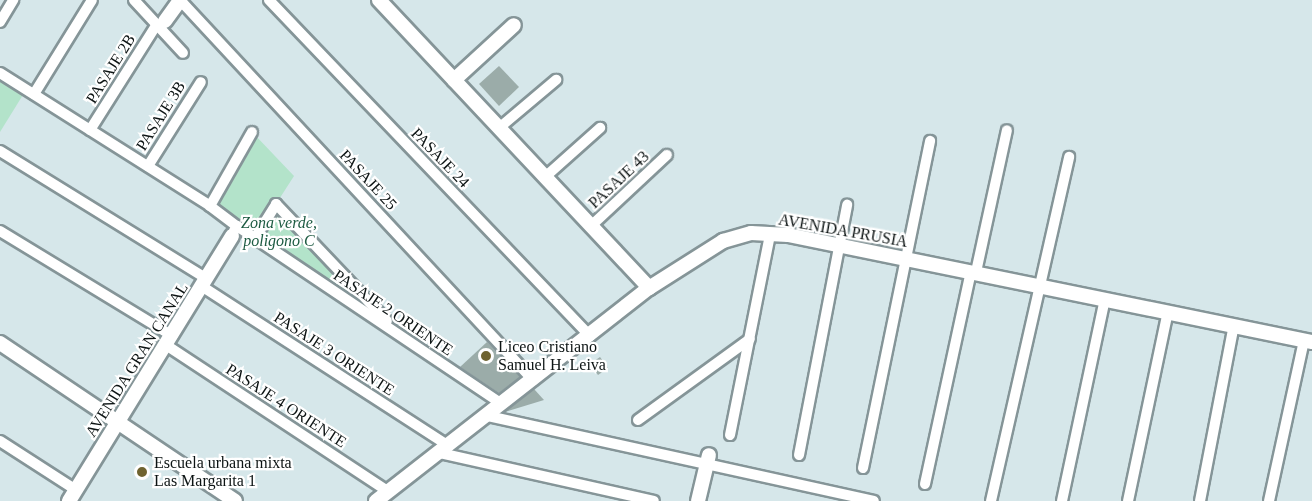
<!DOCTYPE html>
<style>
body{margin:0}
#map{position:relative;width:1312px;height:501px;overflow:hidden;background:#d6e7ea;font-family:"Times New Roman",serif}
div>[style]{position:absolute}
.green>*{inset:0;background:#b3e3ca}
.building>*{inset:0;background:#9baca9}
.roads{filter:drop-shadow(2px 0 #859598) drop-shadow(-2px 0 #859598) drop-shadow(0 2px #859598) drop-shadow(0 -2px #859598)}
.pedestrian>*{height:10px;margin:-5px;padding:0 5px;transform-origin:5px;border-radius:5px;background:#fff}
.minor>*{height:14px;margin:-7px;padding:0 7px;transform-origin:7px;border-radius:7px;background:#fff}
.dots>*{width:16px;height:16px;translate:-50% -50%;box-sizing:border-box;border:3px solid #fff;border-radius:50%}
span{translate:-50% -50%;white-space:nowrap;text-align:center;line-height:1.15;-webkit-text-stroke:4.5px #fff;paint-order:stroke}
.street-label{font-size:16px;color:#0c1313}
.park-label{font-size:16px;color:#1d5b42;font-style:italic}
.poi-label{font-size:16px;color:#0c1313}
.left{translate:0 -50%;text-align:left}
</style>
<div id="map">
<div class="green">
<div style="clip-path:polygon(0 73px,26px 90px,0 132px)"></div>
<div style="clip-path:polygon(252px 132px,294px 176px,276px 204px,401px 336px,210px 206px)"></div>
</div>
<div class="building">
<div style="clip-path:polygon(499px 66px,519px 87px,499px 106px,479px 84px)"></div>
<div style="clip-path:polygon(487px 342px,520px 377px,499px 393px,460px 367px)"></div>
<div style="clip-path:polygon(600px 357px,608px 368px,598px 375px,590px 364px)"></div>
<div style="clip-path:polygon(534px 389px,544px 400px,505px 412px)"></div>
</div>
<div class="roads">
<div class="pedestrian">
<div style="left:134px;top:0;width:72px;rotate:47.2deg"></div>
<div style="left:180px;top:0;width:519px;rotate:47.11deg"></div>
<div style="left:269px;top:0;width:465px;rotate:46.3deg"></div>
<div style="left:0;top:22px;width:26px;rotate:-59deg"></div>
<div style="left:0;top:73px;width:249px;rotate:32.3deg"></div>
<div style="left:210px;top:206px;width:34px;rotate:37deg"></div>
<div style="left:237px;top:226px;width:6px;rotate:121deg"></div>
<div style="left:34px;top:94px;width:110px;rotate:-58.3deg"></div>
<div style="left:499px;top:128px;width:75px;rotate:-40.1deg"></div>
<div style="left:90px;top:130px;width:125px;rotate:-57.7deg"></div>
<div style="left:0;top:151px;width:243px;rotate:31.7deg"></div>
<div style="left:148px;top:166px;width:99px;rotate:-57.8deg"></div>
<div style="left:545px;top:177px;width:74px;rotate:-41.7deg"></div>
<div style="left:210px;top:206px;width:85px;rotate:-60.4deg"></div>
<div style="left:237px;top:226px;width:319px;rotate:33.9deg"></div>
<div style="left:591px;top:226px;width:104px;rotate:-43.1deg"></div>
<div style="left:0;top:231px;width:202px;rotate:31.3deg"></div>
<div style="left:255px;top:238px;width:40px;rotate:-58deg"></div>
<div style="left:276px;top:204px;width:161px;rotate:46.5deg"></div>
<div style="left:976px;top:272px;width:145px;rotate:-77.7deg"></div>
<div style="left:203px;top:287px;width:293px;rotate:32.9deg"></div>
<div style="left:166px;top:345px;width:267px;rotate:33.4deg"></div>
<div style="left:488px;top:416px;width:395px;rotate:12.4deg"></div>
<div style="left:638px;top:420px;width:138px;rotate:-35.9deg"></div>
<div style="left:730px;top:435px;width:205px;rotate:-78.7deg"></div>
<div style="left:0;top:441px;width:90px;rotate:32.8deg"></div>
<div style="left:440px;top:453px;width:219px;rotate:12.6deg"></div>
<div style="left:799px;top:455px;width:255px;rotate:-79.1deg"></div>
<div style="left:863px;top:468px;width:334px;rotate:-78.4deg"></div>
<div style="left:925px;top:484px;width:218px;rotate:-77.8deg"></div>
<div style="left:991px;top:501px;width:353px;rotate:-77.2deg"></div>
<div style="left:1062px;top:501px;width:207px;rotate:-78deg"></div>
<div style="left:1128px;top:501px;width:193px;rotate:-78.1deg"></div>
<div style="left:1200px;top:501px;width:179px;rotate:-79.1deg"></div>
<div style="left:1269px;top:501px;width:165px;rotate:-77.7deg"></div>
</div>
<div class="minor">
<div style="left:379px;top:0;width:395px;rotate:46.8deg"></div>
<div style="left:165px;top:21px;width:26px;rotate:-54deg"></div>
<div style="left:454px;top:80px;width:81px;rotate:-42.5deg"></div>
<div style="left:0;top:343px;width:283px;rotate:33.9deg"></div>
<div style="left:69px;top:501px;width:311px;rotate:-58.4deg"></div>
<div style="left:376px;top:501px;width:346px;rotate:-38deg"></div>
<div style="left:649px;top:288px;width:88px;rotate:-32.4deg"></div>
<div style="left:723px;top:241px;width:29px;rotate:-16deg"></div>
<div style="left:751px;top:233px;width:37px;rotate:3deg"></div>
<div style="left:788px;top:235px;width:535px;rotate:11.54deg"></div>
<div style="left:698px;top:501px;width:47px;rotate:-76.6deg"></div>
</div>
</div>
<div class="dots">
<div style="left:486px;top:356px;background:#6f6330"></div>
<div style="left:142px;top:472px;background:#6f6330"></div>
</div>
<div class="street-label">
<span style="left:111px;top:69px;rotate:-58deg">PASAJE 2B</span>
<span style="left:161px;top:116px;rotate:-58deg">PASAJE 3B</span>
<span style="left:440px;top:158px;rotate:46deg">PASAJE 24</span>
<span style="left:368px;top:180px;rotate:47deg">PASAJE 25</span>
<span style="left:619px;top:180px;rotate:-43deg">PASAJE 43</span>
<span style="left:843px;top:231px;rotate:10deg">AVENIDA PRUSIA</span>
<span style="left:393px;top:313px;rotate:34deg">PASAJE 2 ORIENTE</span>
<span style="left:334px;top:354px;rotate:33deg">PASAJE 3 ORIENTE</span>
<span style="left:137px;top:360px;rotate:-58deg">AVENIDA GRAN CANAL</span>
<span style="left:286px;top:406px;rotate:33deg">PASAJE 4 ORIENTE</span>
</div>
<div class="park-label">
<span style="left:279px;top:232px">Zona verde,<br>poligono C</span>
</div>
<div class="poi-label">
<span class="left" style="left:498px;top:356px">Liceo Cristiano<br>Samuel H. Leiva</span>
<span class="left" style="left:154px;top:472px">Escuela urbana mixta<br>Las Margarita 1</span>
</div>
</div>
